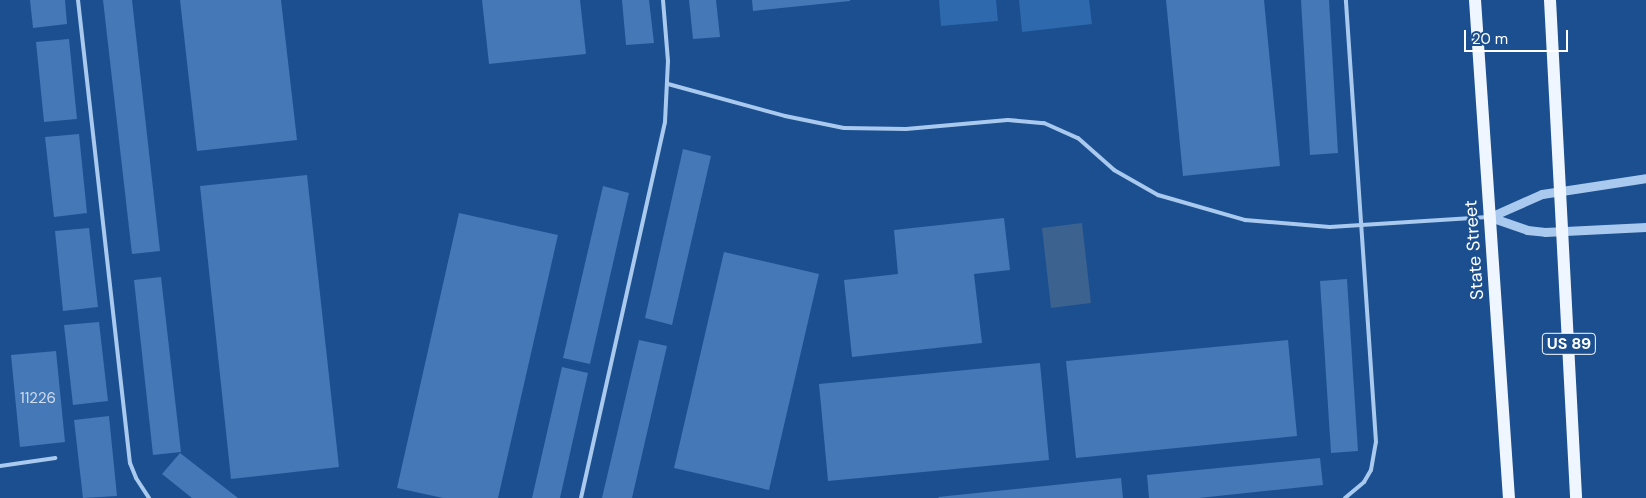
<!DOCTYPE html>
<style>
body{margin:0}
#map{position:relative;width:1646px;height:498px;overflow:hidden;background:#1b4f8f;font-family:"DM Sans",sans-serif}
div>[style]{position:absolute}
.green>*{inset:0;background:#2e69ad}
.water>*{inset:0;background:#3c6290}
.building>*{inset:0;background:#4478b7}
.service>*{height:4px;margin:-2px;padding:0 2px;transform-origin:2px;border-radius:2px;background:#a9c9ee}
.tertiary>*{height:9px;margin:-4.5px;padding:0 4.5px;transform-origin:4.5px;border-radius:4.5px;background:#a9c9ee}
.primary>*{height:12px;margin:-6px;padding:0 6px;transform-origin:6px;border-radius:6px;background:#f0f6ff}
span{translate:-50% -50%;white-space:nowrap;text-align:center;line-height:1.15;-webkit-text-stroke:4.5px #1b4f8f;paint-order:stroke}
.number-label{font-size:15px;color:#d0dded}
.number-label span{-webkit-text-stroke-width:0}
.shield-label span{padding:1px 4px;background:#1b4f8f;border:1px solid;border-radius:4px;-webkit-text-stroke-width:0}
.shield-label{font-size:16px;color:#fff;font-weight:700}
.street-label{font-size:18px;color:#fff}
.scale{position:absolute;left:1464px;top:30px;width:104px;height:22px;box-sizing:border-box;border:2px solid #fff;border-top:0;padding-left:6px;font-size:15px;line-height:18px;white-space:nowrap;color:#fff;-webkit-text-stroke:4px #1b4f8f;paint-order:stroke}
</style>
<div id="map">
<div class="green">
<div style="clip-path:polygon(939px 0,996px 0,998px 21px,941px 26px)"></div>
<div style="clip-path:polygon(1019px 0,1089px 0,1092px 24px,1022px 32px)"></div>
</div>
<div class="water">
<div style="clip-path:polygon(1082px 223px,1091px 303px,1051px 308px,1042px 228px)"></div>
</div>
<div class="building">
<div style="clip-path:polygon(30px 0,65px 0,67px 24px,33px 28px)"></div>
<div style="clip-path:polygon(103px 0,132px 0,160px 251px,132px 254px)"></div>
<div style="clip-path:polygon(180px 0,281px 0,297px 140px,197px 151px)"></div>
<div style="clip-path:polygon(482px 0,580px 0,586px 54px,489px 64px)"></div>
<div style="clip-path:polygon(622px 0,649px 0,654px 43px,626px 45px)"></div>
<div style="clip-path:polygon(689px 0,716px 0,720px 37px,693px 39px)"></div>
<div style="clip-path:polygon(752px 0,850px 0,850px 1px,753px 11px)"></div>
<div style="clip-path:polygon(1166px 0,1264px 0,1280px 166px,1183px 176px)"></div>
<div style="clip-path:polygon(1301px 0,1329px 0,1338px 153px,1310px 155px)"></div>
<div style="clip-path:polygon(69px 39px,77px 119px,44px 122px,36px 42px)"></div>
<div style="clip-path:polygon(79px 134px,87px 213px,54px 217px,45px 137px)"></div>
<div style="clip-path:polygon(683px 149px,711px 156px,672px 325px,645px 318px)"></div>
<div style="clip-path:polygon(307px 175px,339px 467px,231px 479px,200px 186px)"></div>
<div style="clip-path:polygon(603px 186px,629px 193px,590px 364px,563px 358px)"></div>
<div style="clip-path:polygon(459px 213px,558px 235px,498px 498px,443px 498px,397px 488px)"></div>
<div style="clip-path:polygon(1004px 218px,1010px 270px,974px 274px,982px 343px,852px 357px,844px 280px,898px 274px,894px 230px)"></div>
<div style="clip-path:polygon(89px 228px,98px 307px,63px 311px,55px 231px)"></div>
<div style="clip-path:polygon(724px 252px,819px 274px,769px 490px,674px 468px)"></div>
<div style="clip-path:polygon(161px 277px,181px 452px,153px 455px,134px 280px)"></div>
<div style="clip-path:polygon(1347px 279px,1358px 451px,1331px 453px,1320px 281px)"></div>
<div style="clip-path:polygon(99px 322px,108px 401px,73px 405px,64px 325px)"></div>
<div style="clip-path:polygon(639px 340px,667px 346px,632px 498px,602px 498px)"></div>
<div style="clip-path:polygon(1288px 340px,1297px 436px,1076px 458px,1066px 361px)"></div>
<div style="clip-path:polygon(56px 351px,65px 442px,20px 447px,11px 355px)"></div>
<div style="clip-path:polygon(1040px 363px,1049px 460px,828px 481px,819px 384px)"></div>
<div style="clip-path:polygon(562px 367px,588px 373px,560px 498px,532px 498px)"></div>
<div style="clip-path:polygon(109px 416px,117px 496px,83px 498px,74px 420px)"></div>
<div style="clip-path:polygon(180px 453px,238px 498px,192px 498px,162px 474px)"></div>
<div style="clip-path:polygon(1320px 458px,1323px 485px,1199px 498px,1149px 498px,1147px 475px)"></div>
<div style="clip-path:polygon(1121px 478px,1123px 498px,939px 498px,938px 497px)"></div>
</div>
<div class="service">
<div style="left:78px;top:0;width:466px;rotate:83.6deg"></div>
<div style="left:130px;top:463px;width:16px;rotate:68deg"></div>
<div style="left:136px;top:478px;width:24px;rotate:57deg"></div>
<div style="left:668px;top:84px;width:121px;rotate:15.3deg"></div>
<div style="left:785px;top:116px;width:60px;rotate:11.5deg"></div>
<div style="left:844px;top:128px;width:62px;rotate:0.9deg"></div>
<div style="left:906px;top:129px;width:102px;rotate:-5deg"></div>
<div style="left:1008px;top:120px;width:36px;rotate:5deg"></div>
<div style="left:1044px;top:123px;width:37px;rotate:24deg"></div>
<div style="left:1078px;top:138px;width:48px;rotate:41.6deg"></div>
<div style="left:1114px;top:170px;width:51px;rotate:29.6deg"></div>
<div style="left:1158px;top:195px;width:91px;rotate:16deg"></div>
<div style="left:1245px;top:220px;width:85px;rotate:4.7deg"></div>
<div style="left:1330px;top:227px;width:158px;rotate:-3.6deg"></div>
<div style="left:0;top:466px;width:56px;rotate:-8.3deg"></div>
<div style="left:581px;top:498px;width:385px;rotate:-77.4deg"></div>
<div style="left:665px;top:122px;width:61px;rotate:-87.2deg"></div>
<div style="left:668px;top:61px;width:61px;rotate:-94.7deg"></div>
<div style="left:1345px;top:498px;width:25px;rotate:-40deg"></div>
<div style="left:1364px;top:482px;width:14px;rotate:-60deg"></div>
<div style="left:1371px;top:470px;width:28px;rotate:-80deg"></div>
<div style="left:1376px;top:442px;width:443px;rotate:-93.9deg"></div>
</div>
<div class="tertiary">
<div style="left:1490px;top:217px;width:57px;rotate:-23.9deg"></div>
<div style="left:1542px;top:194px;width:105px;rotate:-8.7deg"></div>
<div style="left:1490px;top:217px;width:39px;rotate:19deg"></div>
<div style="left:1527px;top:230px;width:18px;rotate:6deg"></div>
<div style="left:1545px;top:232px;width:101px;rotate:-2.8deg"></div>
</div>
<div class="primary">
<div style="left:1475px;top:0;width:499px;rotate:86.1deg"></div>
<div style="left:1550px;top:0;width:499px;rotate:87deg"></div>
</div>
<div class="number-label">
<span style="left:38px;top:399px">11226</span>
</div>
<div class="shield-label">
<span style="left:1569px;top:344px">US 89</span>
</div>
<div class="street-label">
<span style="left:1474px;top:250px;rotate:-94deg">State Street</span>
</div>
<div class="scale">20 m</div>
</div>
